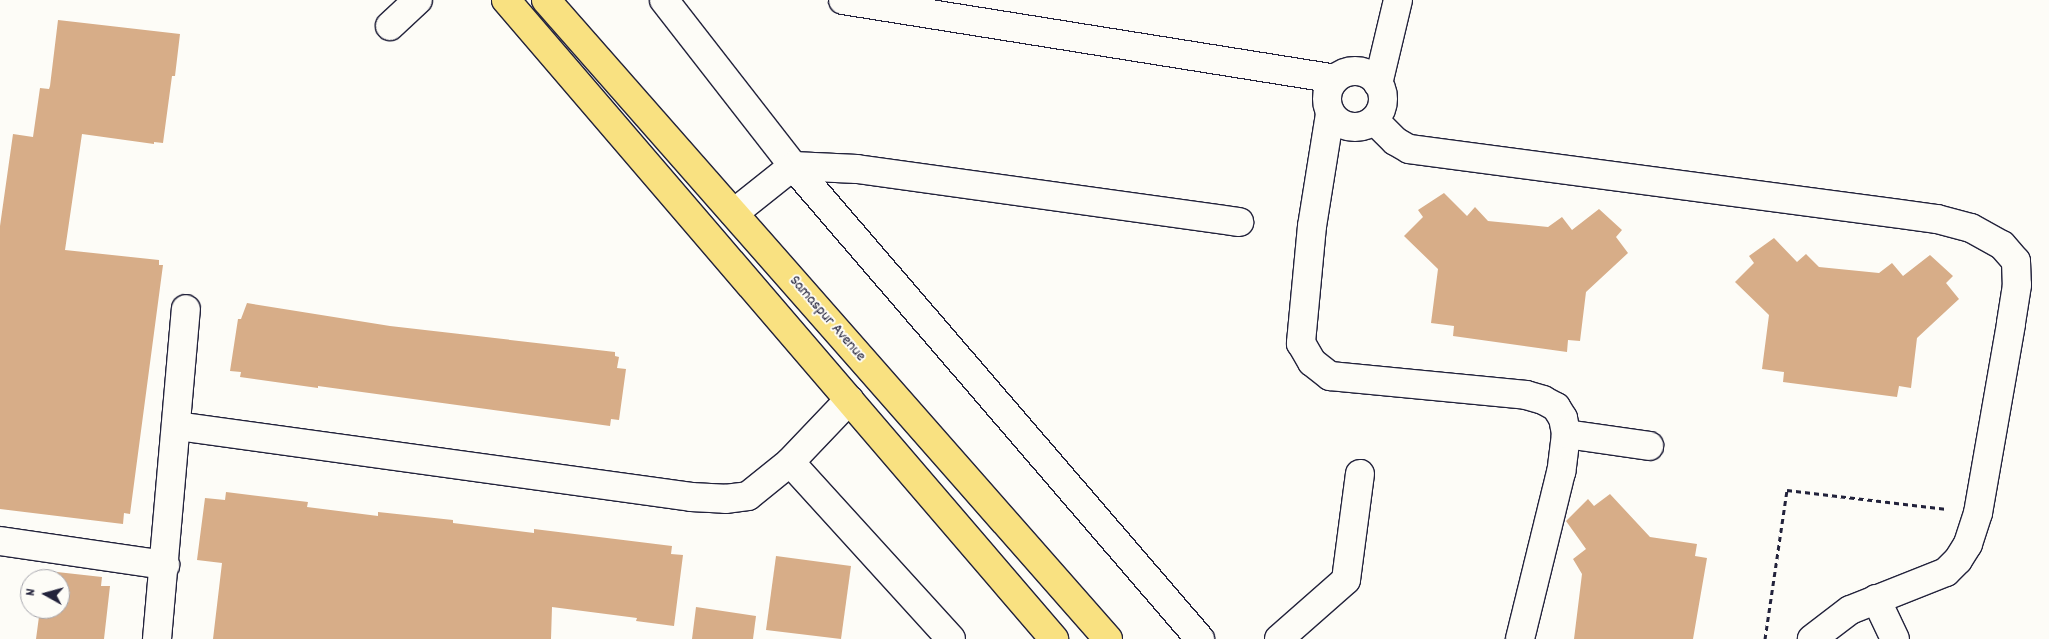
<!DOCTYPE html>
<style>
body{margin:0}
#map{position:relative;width:2049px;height:639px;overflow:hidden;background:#fdfcf7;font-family:Dekko,sans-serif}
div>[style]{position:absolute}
.building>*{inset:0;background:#d7ad88}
.path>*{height:3px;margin-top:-1.5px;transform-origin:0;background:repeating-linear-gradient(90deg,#22223b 0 5px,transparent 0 9px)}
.roads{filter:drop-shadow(1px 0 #22223b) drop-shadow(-1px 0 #22223b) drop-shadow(0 1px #22223b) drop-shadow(0 -1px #22223b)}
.minor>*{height:28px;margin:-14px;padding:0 14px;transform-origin:14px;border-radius:14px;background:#fdfcf7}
.minor>.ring{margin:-14px;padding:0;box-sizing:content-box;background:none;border:28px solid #fdfcf7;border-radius:50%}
.major>*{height:28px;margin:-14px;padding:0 14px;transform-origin:14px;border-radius:14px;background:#f9e181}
span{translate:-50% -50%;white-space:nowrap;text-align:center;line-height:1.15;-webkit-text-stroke:4px #fdfcf7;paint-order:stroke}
.street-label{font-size:16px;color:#22223b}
.north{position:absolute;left:20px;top:569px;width:50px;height:50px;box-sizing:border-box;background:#fdfcf7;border:1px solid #a5a5ac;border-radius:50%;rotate:277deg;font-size:14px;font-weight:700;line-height:20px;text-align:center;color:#22223b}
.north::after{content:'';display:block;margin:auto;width:18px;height:22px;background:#22223b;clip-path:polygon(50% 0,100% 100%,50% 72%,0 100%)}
</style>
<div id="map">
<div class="building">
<div style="clip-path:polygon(58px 20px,180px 34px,175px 76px,172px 76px,163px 143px,154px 142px,154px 144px,82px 134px,65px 250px,159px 260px,159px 265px,163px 265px,130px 514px,124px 513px,123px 524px,0 509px,0 226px,13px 134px,33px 137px,40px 88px,49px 89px,50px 86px)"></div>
<div style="clip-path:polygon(1444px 193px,1467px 216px,1475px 207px,1488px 221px,1548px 227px,1562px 217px,1572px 230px,1599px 209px,1622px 230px,1616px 237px,1628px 253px,1586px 292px,1580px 341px,1568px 340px,1567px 352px,1453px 336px,1454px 326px,1431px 323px,1438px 269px,1404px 236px,1423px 217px,1418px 210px)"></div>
<div style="clip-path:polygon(1774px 238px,1797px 262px,1806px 254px,1819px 267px,1879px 273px,1892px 263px,1903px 276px,1930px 255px,1953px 276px,1946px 283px,1959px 299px,1917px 338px,1911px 388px,1899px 386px,1897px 397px,1783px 382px,1784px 372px,1762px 369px,1769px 315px,1735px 282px,1754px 263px,1749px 256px)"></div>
<div style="clip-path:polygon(247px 303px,390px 326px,615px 352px,615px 356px,619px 357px,617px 368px,626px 369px,619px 420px,611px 419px,610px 426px,318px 386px,318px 388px,240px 377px,241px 372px,230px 371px,238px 319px,241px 319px)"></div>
<div style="clip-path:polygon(226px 492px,308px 502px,307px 507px,378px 516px,378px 512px,453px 520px,453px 523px,534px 533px,534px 529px,672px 546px,671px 554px,683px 555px,674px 626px,636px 621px,637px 618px,552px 607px,551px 639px,213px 639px,222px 563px,197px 560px,205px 498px,225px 500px)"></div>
<div style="clip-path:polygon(1610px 494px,1650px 537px,1697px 544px,1695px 556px,1707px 558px,1693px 639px,1574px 639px,1582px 574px,1573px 559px,1586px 549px,1566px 521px,1588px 499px,1594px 506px)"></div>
<div style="clip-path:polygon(776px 556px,851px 566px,841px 639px,766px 630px)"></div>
<div style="clip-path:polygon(57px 572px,102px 577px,101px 586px,110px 586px,104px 639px,36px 639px,40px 609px,60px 609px,60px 579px,57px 579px)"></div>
<div style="clip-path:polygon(696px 607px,756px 616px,753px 639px,692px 639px)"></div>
</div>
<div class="path">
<div style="left:1765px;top:639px;width:151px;rotate:-81.6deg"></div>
<div style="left:1787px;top:490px;width:161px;rotate:6.8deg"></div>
</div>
<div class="roads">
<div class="minor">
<div style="left:664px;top:0;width:210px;rotate:52.1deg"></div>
<div style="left:793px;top:166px;width:624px;rotate:49.29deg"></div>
<div style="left:843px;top:0;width:498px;rotate:9.1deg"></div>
<div style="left:390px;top:26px;width:38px;rotate:-43deg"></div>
<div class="ring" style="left:1327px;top:71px;width:28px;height:28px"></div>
<div style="left:1378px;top:84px;width:86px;rotate:-76.6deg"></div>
<div style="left:1330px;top:114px;width:113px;rotate:99.1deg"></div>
<div style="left:1312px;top:226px;width:118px;rotate:95.4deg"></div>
<div style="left:1301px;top:343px;width:22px;rotate:60deg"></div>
<div style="left:1312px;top:362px;width:23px;rotate:38deg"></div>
<div style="left:1330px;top:376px;width:197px;rotate:5.5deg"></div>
<div style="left:1526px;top:395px;width:18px;rotate:16deg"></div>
<div style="left:1543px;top:400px;width:15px;rotate:28deg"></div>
<div style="left:1556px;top:407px;width:13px;rotate:58deg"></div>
<div style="left:1563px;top:418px;width:16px;rotate:79deg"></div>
<div style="left:1566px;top:434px;width:38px;rotate:97deg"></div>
<div style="left:1561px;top:472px;width:172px;rotate:103.8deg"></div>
<div style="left:1374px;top:120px;width:30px;rotate:45deg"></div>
<div style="left:1395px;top:141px;width:16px;rotate:30deg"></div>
<div style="left:1409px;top:149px;width:533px;rotate:7.55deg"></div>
<div style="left:1937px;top:219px;width:35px;rotate:15deg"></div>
<div style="left:1971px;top:228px;width:35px;rotate:29deg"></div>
<div style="left:2002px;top:245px;width:21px;rotate:49deg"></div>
<div style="left:2016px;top:261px;width:24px;rotate:88deg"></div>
<div style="left:2017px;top:285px;width:39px;rotate:99deg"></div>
<div style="left:2011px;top:324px;width:192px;rotate:99.9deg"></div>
<div style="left:1978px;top:513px;width:33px;rotate:108deg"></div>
<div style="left:1968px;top:544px;width:19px;rotate:122deg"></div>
<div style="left:1958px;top:560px;width:17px;rotate:135deg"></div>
<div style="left:1946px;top:572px;width:103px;rotate:158.4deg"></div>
<div style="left:1850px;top:610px;width:48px;rotate:142.7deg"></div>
<div style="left:734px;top:213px;width:75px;rotate:-38.5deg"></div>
<div style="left:793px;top:166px;width:64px;rotate:2.7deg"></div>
<div style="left:857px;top:169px;width:386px;rotate:7.9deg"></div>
<div style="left:177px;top:426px;width:519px;rotate:7.86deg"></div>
<div style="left:691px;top:497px;width:34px;rotate:3deg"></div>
<div style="left:725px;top:499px;width:23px;rotate:-7deg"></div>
<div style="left:748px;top:496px;width:54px;rotate:-39deg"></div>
<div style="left:790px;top:462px;width:86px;rotate:-46.4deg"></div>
<div style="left:1566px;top:434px;width:84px;rotate:8.2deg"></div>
<div style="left:790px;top:462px;width:239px;rotate:47.7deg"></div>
<div style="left:0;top:541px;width:167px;rotate:8.3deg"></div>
<div style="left:1876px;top:599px;width:44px;rotate:64.6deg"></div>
<div style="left:157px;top:639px;width:331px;rotate:-85deg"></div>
<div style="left:1279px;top:639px;width:89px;rotate:-41.4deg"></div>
<div style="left:1346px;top:580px;width:107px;rotate:-82.5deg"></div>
</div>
<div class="major">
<div style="left:506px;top:0;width:842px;rotate:49.38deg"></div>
<div style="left:546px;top:0;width:851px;rotate:48.67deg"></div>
</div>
</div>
<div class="street-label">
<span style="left:827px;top:319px;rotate:49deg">Samaspur Avenue</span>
</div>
<div class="north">N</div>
</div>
